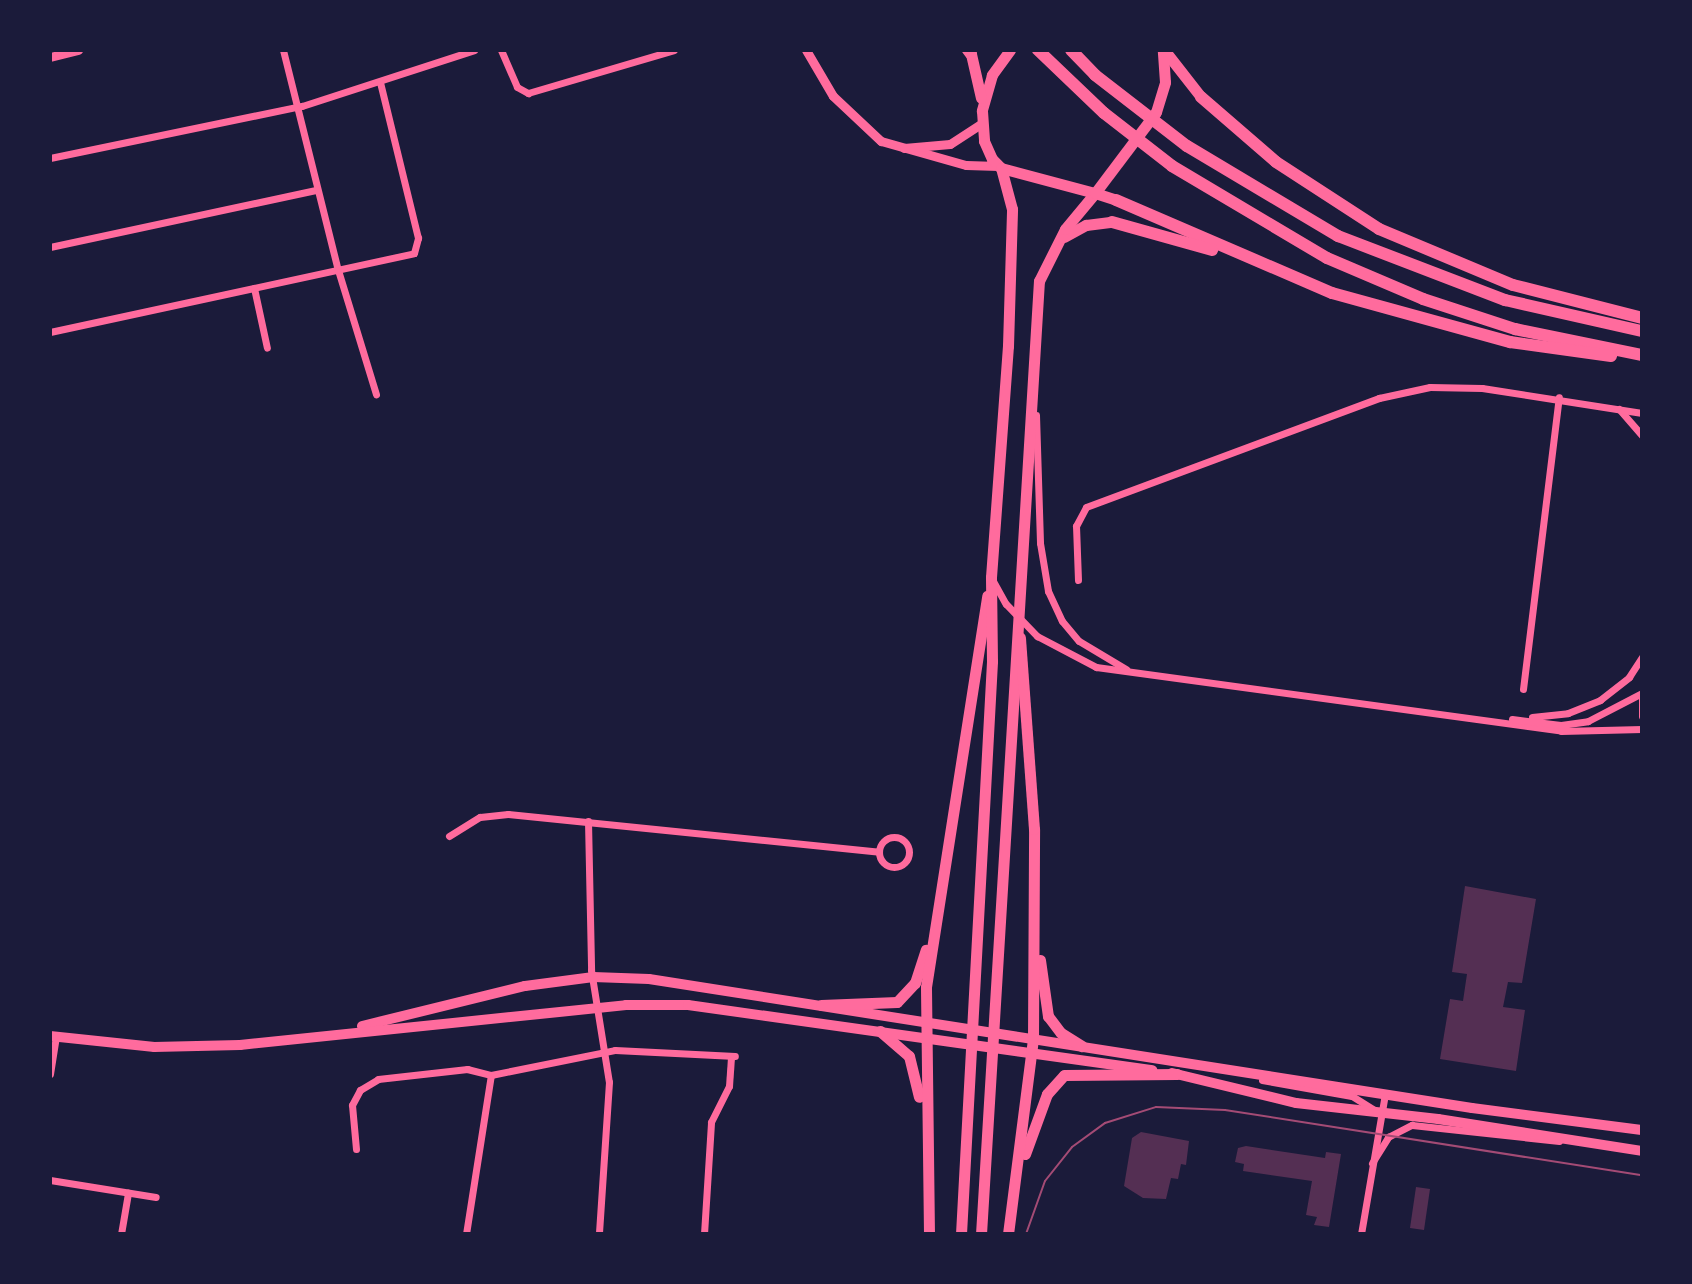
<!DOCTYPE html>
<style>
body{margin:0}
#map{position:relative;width:1692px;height:1284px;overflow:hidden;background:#1b1b3a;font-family:"Exo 2",sans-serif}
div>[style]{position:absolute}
.building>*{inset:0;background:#542f53}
.minor>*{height:7px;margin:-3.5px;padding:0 3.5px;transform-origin:3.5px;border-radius:3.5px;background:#ff6b9d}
.minor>.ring{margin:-3.5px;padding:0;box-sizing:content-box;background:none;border:7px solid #ff6b9d;border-radius:50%}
.tertiary>*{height:9px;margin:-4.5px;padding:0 4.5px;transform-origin:4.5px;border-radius:4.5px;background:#ff6b9d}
.secondary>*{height:10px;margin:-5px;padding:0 5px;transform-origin:5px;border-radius:5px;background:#ff6b9d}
.trunk>*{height:11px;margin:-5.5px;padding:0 5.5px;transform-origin:5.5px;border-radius:5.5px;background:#ff6b9d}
.motorway>*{height:12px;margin:-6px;padding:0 6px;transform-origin:6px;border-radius:6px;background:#ff6b9d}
.tram>*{height:2px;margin:-1px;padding:0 1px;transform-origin:1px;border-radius:1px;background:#a44b75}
span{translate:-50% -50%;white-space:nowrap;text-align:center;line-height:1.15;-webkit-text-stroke:8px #1b1b3a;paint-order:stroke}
.frame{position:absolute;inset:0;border:52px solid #1b1b3a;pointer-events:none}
</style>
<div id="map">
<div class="building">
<div style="clip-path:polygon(1465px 886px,1536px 899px,1522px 983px,1508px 982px,1503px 1007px,1525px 1010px,1516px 1071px,1440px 1059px,1450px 999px,1463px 1001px,1467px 974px,1452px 972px)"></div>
<div style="clip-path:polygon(1141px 1132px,1189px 1141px,1186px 1165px,1181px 1164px,1178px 1179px,1171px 1178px,1166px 1199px,1143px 1198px,1124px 1186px,1132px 1138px)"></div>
<div style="clip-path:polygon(1246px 1146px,1325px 1158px,1326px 1152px,1341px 1154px,1329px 1227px,1314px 1225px,1317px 1217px,1306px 1215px,1312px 1181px,1243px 1171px,1244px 1164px,1235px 1162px,1238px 1148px)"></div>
<div style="clip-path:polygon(1416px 1187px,1430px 1189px,1424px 1230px,1410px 1228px)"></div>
</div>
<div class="minor">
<div style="left:283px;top:50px;width:227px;rotate:76deg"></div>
<div style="left:338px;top:270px;width:130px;rotate:73deg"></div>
<div style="left:501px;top:50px;width:40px;rotate:66.6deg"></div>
<div style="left:517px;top:87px;width:13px;rotate:29deg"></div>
<div style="left:528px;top:93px;width:152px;rotate:-16.4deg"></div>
<div style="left:50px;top:158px;width:257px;rotate:-11.7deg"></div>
<div style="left:302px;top:106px;width:181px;rotate:-18deg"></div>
<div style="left:50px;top:247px;width:273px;rotate:-12.1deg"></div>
<div style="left:254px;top:288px;width:61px;rotate:77.8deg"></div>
<div style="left:50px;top:332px;width:372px;rotate:-12.2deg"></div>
<div style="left:414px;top:253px;width:16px;rotate:-75deg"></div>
<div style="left:418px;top:238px;width:161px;rotate:-103.7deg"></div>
<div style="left:1619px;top:409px;width:35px;rotate:49deg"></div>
<div style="left:1036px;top:415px;width:128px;rotate:88.2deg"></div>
<div style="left:1040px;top:543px;width:49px;rotate:80.5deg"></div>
<div style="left:1048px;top:591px;width:33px;rotate:65deg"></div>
<div style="left:1062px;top:621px;width:26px;rotate:50deg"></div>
<div style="left:1079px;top:641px;width:55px;rotate:30.8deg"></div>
<div style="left:1078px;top:580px;width:54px;rotate:-92.1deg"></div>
<div style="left:1076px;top:526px;width:21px;rotate:-62deg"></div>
<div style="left:1086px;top:507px;width:313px;rotate:-20.4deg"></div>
<div style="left:1379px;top:398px;width:52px;rotate:-12.2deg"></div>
<div style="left:1430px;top:387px;width:52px;rotate:1.1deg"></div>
<div style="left:1482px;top:388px;width:162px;rotate:8.9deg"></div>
<div style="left:993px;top:581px;width:26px;rotate:61deg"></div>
<div style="left:1006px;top:604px;width:45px;rotate:45.9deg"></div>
<div style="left:1037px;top:636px;width:67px;rotate:27.7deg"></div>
<div style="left:1096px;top:667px;width:469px;rotate:7.8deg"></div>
<div style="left:1561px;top:731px;width:81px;rotate:-1.4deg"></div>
<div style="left:1523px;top:689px;width:294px;rotate:-83deg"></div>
<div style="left:1642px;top:697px;width:19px;rotate:90deg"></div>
<div style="left:1532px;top:717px;width:36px;rotate:-6deg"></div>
<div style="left:1568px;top:713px;width:35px;rotate:-22deg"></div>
<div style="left:1600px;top:700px;width:37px;rotate:-38deg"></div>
<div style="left:1629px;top:677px;width:24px;rotate:-57deg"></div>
<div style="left:1512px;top:719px;width:49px;rotate:7deg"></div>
<div style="left:1561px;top:725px;width:27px;rotate:-8deg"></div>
<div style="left:1588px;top:721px;width:61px;rotate:-27.4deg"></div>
<div style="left:588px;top:821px;width:149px;rotate:88.8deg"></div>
<div style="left:591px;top:970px;width:113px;rotate:80.9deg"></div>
<div style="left:609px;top:1082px;width:152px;rotate:93.8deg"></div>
<div style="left:449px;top:836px;width:36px;rotate:-32deg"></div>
<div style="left:480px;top:817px;width:28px;rotate:-6deg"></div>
<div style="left:508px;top:814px;width:373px;rotate:5.8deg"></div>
<div class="ring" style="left:879px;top:837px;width:23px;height:23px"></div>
<div style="left:50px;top:1074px;width:37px;rotate:-81deg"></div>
<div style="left:1262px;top:1080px;width:91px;rotate:10.1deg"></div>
<div style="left:1352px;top:1096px;width:31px;rotate:32deg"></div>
<div style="left:356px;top:1149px;width:44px;rotate:-95.2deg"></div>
<div style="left:352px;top:1105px;width:17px;rotate:-62deg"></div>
<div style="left:360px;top:1090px;width:21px;rotate:-31deg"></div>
<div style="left:378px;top:1079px;width:90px;rotate:-6.4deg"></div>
<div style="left:467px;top:1069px;width:25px;rotate:14deg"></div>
<div style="left:491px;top:1075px;width:126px;rotate:-11.4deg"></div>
<div style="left:615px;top:1050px;width:120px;rotate:2.9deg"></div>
<div style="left:1372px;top:1163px;width:31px;rotate:-58deg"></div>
<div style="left:1388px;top:1137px;width:27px;rotate:-27deg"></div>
<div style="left:1412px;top:1125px;width:148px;rotate:6.2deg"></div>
<div style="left:50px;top:1180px;width:107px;rotate:9.1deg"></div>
<div style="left:121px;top:1234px;width:42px;rotate:-80.3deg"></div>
<div style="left:466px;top:1234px;width:161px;rotate:-81.1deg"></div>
<div style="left:704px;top:1234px;width:112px;rotate:-86.4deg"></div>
<div style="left:711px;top:1122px;width:40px;rotate:-63.4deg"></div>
<div style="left:729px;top:1086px;width:30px;rotate:-86deg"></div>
<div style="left:1361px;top:1234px;width:143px;rotate:-80.3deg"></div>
</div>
<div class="tertiary">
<div style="left:806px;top:50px;width:53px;rotate:59.6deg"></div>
<div style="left:833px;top:96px;width:66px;rotate:43.2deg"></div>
<div style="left:881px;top:141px;width:88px;rotate:15.8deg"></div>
<div style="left:966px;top:165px;width:32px;rotate:2deg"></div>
<div style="left:50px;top:57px;width:29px;rotate:-14deg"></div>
<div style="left:904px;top:148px;width:46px;rotate:-5deg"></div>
<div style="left:950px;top:144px;width:38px;rotate:-33deg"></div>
</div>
<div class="secondary">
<div style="left:362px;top:1026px;width:168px;rotate:-13.8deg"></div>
<div style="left:525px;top:986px;width:69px;rotate:-7.5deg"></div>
<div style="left:593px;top:977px;width:56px;rotate:2deg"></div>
<div style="left:649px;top:979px;width:833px;rotate:8.91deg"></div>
<div style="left:1472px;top:1108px;width:171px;rotate:7.4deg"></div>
<div style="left:50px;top:1036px;width:105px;rotate:6deg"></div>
<div style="left:154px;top:1047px;width:86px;rotate:-1.3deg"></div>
<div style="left:240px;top:1045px;width:388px;rotate:-5.9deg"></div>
<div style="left:626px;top:1005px;width:62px"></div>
<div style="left:688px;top:1005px;width:469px;rotate:8deg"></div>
<div style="left:1172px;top:1073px;width:128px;rotate:13.6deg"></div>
<div style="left:1296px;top:1103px;width:143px;rotate:6.4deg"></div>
<div style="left:1438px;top:1119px;width:206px;rotate:8.9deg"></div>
</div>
<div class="trunk">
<div style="left:1010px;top:50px;width:31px;rotate:126deg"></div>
<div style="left:992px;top:75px;width:37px;rotate:106deg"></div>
<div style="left:982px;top:111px;width:30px;rotate:86deg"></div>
<div style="left:984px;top:141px;width:20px;rotate:66deg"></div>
<div style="left:992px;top:159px;width:13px;rotate:45deg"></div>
<div style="left:1001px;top:168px;width:97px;rotate:14.9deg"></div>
<div style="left:1095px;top:193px;width:101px;rotate:-53deg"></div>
<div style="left:1156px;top:112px;width:31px;rotate:-73deg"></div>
<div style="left:1165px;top:82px;width:32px;rotate:-94deg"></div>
<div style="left:1165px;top:51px;width:58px;rotate:52deg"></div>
<div style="left:971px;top:54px;width:45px;rotate:77.2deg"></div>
<div style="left:1064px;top:237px;width:25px;rotate:-29deg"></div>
<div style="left:1086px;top:225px;width:26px;rotate:-7deg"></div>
<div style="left:1040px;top:960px;width:57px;rotate:81.9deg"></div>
<div style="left:1048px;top:1016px;width:21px;rotate:53deg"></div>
<div style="left:1061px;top:1033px;width:25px;rotate:32deg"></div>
<div style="left:821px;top:1005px;width:76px;rotate:-2.3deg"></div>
<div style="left:897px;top:1002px;width:26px;rotate:-47deg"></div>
<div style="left:915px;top:983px;width:35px;rotate:-72deg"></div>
<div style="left:880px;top:1031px;width:38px;rotate:41deg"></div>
<div style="left:909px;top:1056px;width:42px;rotate:76.3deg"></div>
<div style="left:1025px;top:1154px;width:64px;rotate:-69.9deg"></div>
<div style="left:1047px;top:1094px;width:25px;rotate:-48deg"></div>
<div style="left:1064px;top:1075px;width:113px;rotate:-0.5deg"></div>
<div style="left:929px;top:1234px;width:247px;rotate:-90.7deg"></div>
<div style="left:926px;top:987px;width:396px;rotate:-81.1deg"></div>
<div style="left:961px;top:1234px;width:574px;rotate:-86.9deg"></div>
<div style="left:992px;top:661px;width:84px;rotate:-90.7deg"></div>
<div style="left:991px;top:577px;width:232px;rotate:-85.8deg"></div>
<div style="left:1008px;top:346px;width:137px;rotate:-88.3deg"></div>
<div style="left:1012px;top:209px;width:42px;rotate:-105deg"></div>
<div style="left:981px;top:1234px;width:955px;rotate:-86.52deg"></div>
<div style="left:1039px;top:281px;width:58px;rotate:-63.4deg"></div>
<div style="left:1065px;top:229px;width:47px;rotate:-50.2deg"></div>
<div style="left:1095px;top:193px;width:22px;rotate:18deg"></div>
<div style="left:1008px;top:1234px;width:197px;rotate:-82.7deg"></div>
<div style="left:1033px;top:1039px;width:210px;rotate:-89.7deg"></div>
<div style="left:1034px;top:829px;width:192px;rotate:-94.2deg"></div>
</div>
<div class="motorway">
<div style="left:968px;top:50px;width:5px;rotate:53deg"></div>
<div style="left:1038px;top:50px;width:91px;rotate:43.7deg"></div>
<div style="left:1104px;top:113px;width:86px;rotate:37.9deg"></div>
<div style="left:1172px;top:166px;width:180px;rotate:30.7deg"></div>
<div style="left:1327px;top:258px;width:104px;rotate:23.1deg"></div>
<div style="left:1423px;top:299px;width:97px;rotate:18.1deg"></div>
<div style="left:1515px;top:329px;width:130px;rotate:11.6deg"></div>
<div style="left:1071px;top:50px;width:35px;rotate:46deg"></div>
<div style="left:1095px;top:75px;width:116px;rotate:37.7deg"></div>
<div style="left:1187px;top:146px;width:176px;rotate:30.8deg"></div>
<div style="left:1338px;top:236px;width:179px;rotate:21deg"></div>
<div style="left:1505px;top:300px;width:140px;rotate:12.8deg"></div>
<div style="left:1201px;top:97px;width:99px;rotate:40.9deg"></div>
<div style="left:1276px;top:162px;width:123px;rotate:33deg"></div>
<div style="left:1379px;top:229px;width:145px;rotate:22.7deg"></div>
<div style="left:1513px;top:285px;width:133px;rotate:14.3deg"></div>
<div style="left:1116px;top:200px;width:235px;rotate:23.3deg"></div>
<div style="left:1332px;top:293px;width:185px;rotate:15.4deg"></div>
<div style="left:1510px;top:342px;width:102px;rotate:7.9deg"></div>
<div style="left:1112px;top:222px;width:104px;rotate:15.6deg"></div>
</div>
<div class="tram">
<div style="left:1026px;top:1234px;width:56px;rotate:-70.3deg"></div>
<div style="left:1045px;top:1181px;width:43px;rotate:-51.5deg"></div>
<div style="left:1072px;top:1147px;width:41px;rotate:-36deg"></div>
<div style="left:1105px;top:1123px;width:53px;rotate:-17.4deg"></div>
<div style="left:1156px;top:1107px;width:69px;rotate:2.5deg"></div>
<div style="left:1225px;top:1110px;width:422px;rotate:8.9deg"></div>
</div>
<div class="frame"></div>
</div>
